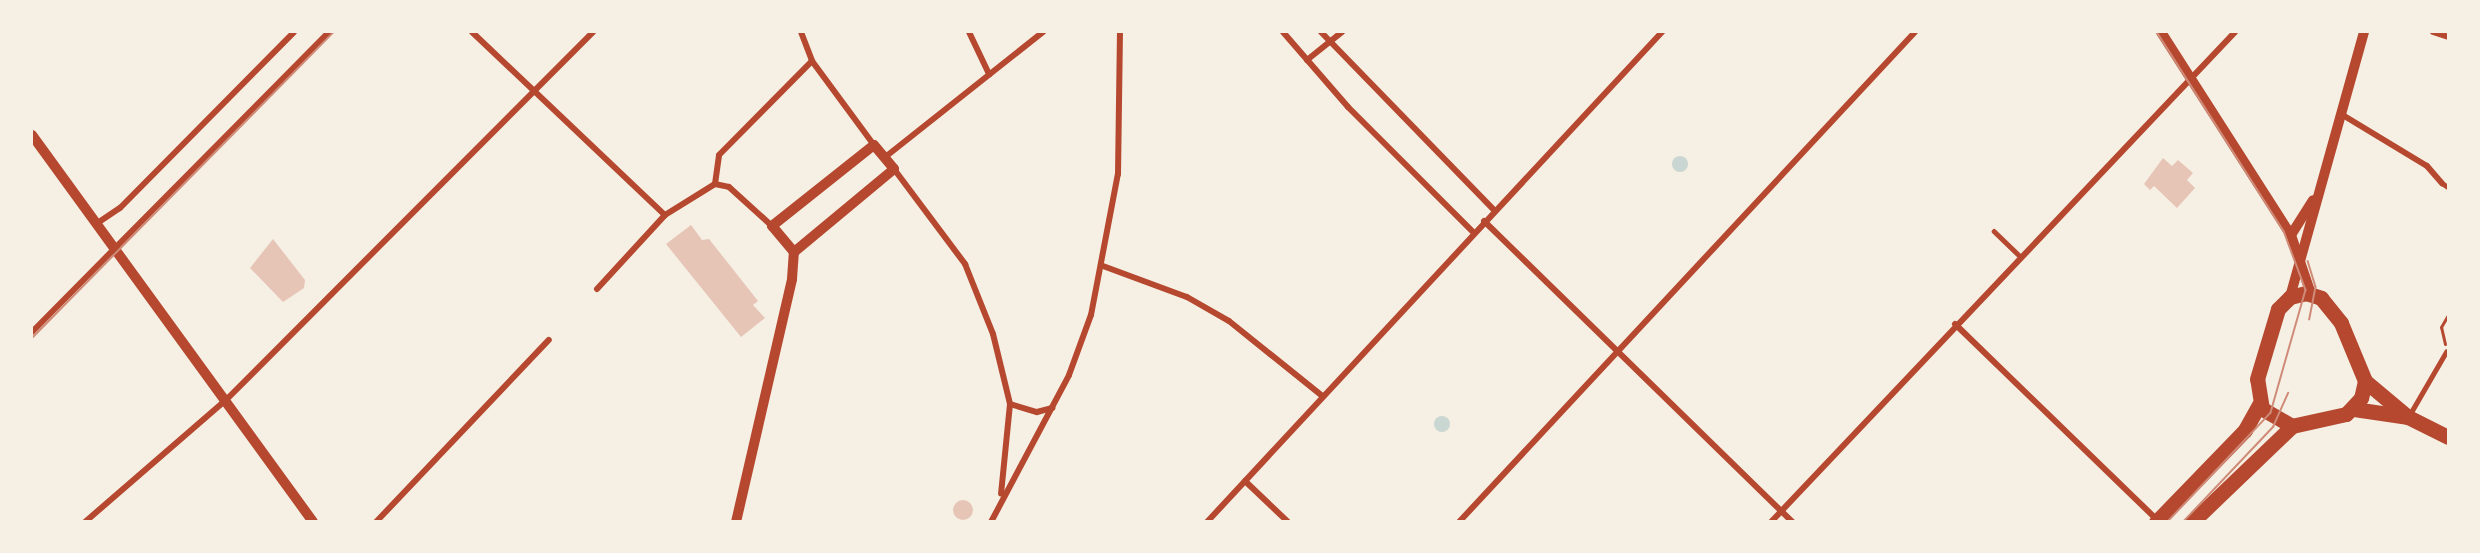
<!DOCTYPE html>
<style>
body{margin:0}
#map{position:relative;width:2480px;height:553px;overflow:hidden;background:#f6efe4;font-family:Cabin,sans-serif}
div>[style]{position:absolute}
.water>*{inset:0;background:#c9d6d2}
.round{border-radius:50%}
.building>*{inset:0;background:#e6c5b7}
.path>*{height:3px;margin:-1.5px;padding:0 1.5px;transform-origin:1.5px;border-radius:1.5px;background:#b5482f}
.service>*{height:4.5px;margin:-2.25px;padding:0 2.25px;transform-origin:2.25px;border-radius:2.25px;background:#b5482f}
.minor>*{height:6px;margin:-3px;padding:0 3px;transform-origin:3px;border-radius:3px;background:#b5482f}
.tertiary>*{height:10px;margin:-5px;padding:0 5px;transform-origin:5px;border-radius:5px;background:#b5482f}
.primary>*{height:15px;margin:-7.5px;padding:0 7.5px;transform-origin:7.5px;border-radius:7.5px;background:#b5482f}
.tram>*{height:1.5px;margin:-0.75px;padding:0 0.75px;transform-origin:0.75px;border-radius:0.75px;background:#cf8b77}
span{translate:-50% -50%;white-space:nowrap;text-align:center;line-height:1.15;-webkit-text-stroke:5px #f6efe4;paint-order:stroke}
.frame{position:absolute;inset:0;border:33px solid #f6efe4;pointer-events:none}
</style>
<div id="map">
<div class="water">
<div class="round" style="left:1672px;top:156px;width:16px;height:16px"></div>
<div class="round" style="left:1434px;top:416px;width:16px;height:16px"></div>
</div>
<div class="building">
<div style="clip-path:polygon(2163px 158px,2172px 166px,2178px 160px,2193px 173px,2187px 180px,2195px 188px,2177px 208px,2154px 186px,2150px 190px,2144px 184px)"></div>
<div style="clip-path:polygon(691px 225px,702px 240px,709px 239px,758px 301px,753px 305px,765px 318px,741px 337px,666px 244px)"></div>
<div style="clip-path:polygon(273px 239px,305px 280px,304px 288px,283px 302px,250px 268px)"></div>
<div class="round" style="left:953px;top:500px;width:20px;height:20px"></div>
</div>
<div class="path">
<div style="left:2445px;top:344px;width:17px;rotate:-103deg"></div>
<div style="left:2441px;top:327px;width:14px;rotate:-60deg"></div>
</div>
<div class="service">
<div style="left:2442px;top:183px;width:7px;rotate:34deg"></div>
<div style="left:1994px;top:231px;width:36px;rotate:44deg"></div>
<div style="left:2410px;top:414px;width:72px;rotate:-59.9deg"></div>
</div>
<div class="minor">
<div style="left:472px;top:32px;width:266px;rotate:43.5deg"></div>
<div style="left:801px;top:32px;width:31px;rotate:69deg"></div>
<div style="left:812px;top:61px;width:104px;rotate:53.6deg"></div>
<div style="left:969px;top:32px;width:47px;rotate:64.5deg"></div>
<div style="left:1283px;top:32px;width:99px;rotate:49.1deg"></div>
<div style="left:1348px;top:107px;width:177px;rotate:45deg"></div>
<div style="left:1321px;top:32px;width:248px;rotate:45.8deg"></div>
<div style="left:2433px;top:32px;width:16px;rotate:18deg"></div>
<div style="left:1307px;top:60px;width:45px;rotate:-38.7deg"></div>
<div style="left:2341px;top:114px;width:100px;rotate:31.2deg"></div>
<div style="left:2427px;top:166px;width:23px;rotate:49deg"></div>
<div style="left:884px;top:158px;width:203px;rotate:-38.4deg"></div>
<div style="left:894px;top:169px;width:119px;rotate:53.2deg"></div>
<div style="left:965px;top:264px;width:75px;rotate:68.2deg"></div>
<div style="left:993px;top:334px;width:72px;rotate:76.3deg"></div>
<div style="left:1010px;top:404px;width:90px;rotate:95.7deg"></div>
<div style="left:715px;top:184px;width:29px;rotate:-82deg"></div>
<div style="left:719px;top:155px;width:132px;rotate:-45.3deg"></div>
<div style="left:1484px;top:221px;width:431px;rotate:44.3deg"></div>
<div style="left:99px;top:222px;width:25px;rotate:-34deg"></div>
<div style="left:120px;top:208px;width:247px;rotate:-45.3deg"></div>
<div style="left:1103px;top:266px;width:90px;rotate:20.3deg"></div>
<div style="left:1187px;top:297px;width:48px;rotate:29.7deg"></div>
<div style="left:1229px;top:321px;width:118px;rotate:38.8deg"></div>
<div style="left:597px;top:289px;width:100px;rotate:-47.4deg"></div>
<div style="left:665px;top:215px;width:59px;rotate:-31.8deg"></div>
<div style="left:715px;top:184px;width:14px;rotate:12deg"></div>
<div style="left:729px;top:187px;width:58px;rotate:42.2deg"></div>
<div style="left:1955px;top:324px;width:281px;rotate:44.1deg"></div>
<div style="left:32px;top:332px;width:422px;rotate:-45.3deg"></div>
<div style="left:1010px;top:404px;width:28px;rotate:17deg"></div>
<div style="left:1037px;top:412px;width:16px;rotate:-15deg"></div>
<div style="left:1245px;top:481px;width:59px;rotate:43.6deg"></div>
<div style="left:85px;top:522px;width:186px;rotate:-40.9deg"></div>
<div style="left:226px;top:400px;width:520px;rotate:-45.08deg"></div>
<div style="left:376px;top:522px;width:251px;rotate:-46.5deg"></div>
<div style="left:991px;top:522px;width:166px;rotate:-62deg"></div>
<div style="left:1069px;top:375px;width:64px;rotate:-69.9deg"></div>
<div style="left:1091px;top:315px;width:144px;rotate:-79.2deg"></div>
<div style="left:1118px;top:174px;width:142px;rotate:-89.2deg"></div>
<div style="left:1207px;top:522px;width:669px;rotate:-47.12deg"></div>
<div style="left:1459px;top:522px;width:669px;rotate:-47.06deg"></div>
<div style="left:1771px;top:522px;width:675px;rotate:-46.56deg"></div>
</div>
<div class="tertiary">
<div style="left:2161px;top:32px;width:241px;rotate:57.4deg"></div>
<div style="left:2291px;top:235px;width:62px;rotate:71.3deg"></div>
<div style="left:32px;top:135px;width:478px;rotate:54deg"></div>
<div style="left:2291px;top:235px;width:41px;rotate:-57.8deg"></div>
<div style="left:2290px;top:297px;width:275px;rotate:-74.4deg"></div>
<div style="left:736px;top:522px;width:249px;rotate:-77deg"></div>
<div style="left:792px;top:279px;width:27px;rotate:-86deg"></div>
<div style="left:794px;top:252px;width:34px;rotate:-130deg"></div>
<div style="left:772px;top:226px;width:130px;rotate:-38.5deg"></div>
<div style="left:874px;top:145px;width:31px;rotate:50deg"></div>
<div style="left:894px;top:169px;width:130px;rotate:140.3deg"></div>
</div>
<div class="primary">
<div style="left:2306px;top:293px;width:16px;rotate:18deg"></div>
<div style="left:2321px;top:298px;width:32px;rotate:51deg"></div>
<div style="left:2341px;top:323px;width:63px;rotate:67.5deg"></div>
<div style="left:2365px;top:381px;width:17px;rotate:103deg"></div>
<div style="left:2361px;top:398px;width:22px;rotate:133deg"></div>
<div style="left:2346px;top:414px;width:55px;rotate:167.5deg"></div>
<div style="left:2292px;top:426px;width:34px;rotate:-150deg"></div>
<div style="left:2262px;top:409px;width:30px;rotate:-99deg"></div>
<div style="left:2257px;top:379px;width:73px;rotate:-73.3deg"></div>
<div style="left:2278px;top:309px;width:17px;rotate:-45deg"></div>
<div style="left:2290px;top:297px;width:16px;rotate:-14deg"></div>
<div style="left:2365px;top:381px;width:56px;rotate:39.9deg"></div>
<div style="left:2354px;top:409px;width:55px;rotate:8.4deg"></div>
<div style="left:2408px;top:417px;width:45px;rotate:26.6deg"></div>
<div style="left:2156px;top:522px;width:128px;rotate:-45.9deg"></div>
<div style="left:2245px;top:430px;width:29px;rotate:-61deg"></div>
<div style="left:2192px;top:522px;width:139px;rotate:-43.8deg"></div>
</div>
<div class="tram">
<div style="left:2157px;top:32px;width:236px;rotate:57.5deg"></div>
<div style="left:2284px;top:231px;width:63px;rotate:69.6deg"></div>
<div style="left:2306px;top:290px;width:128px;rotate:105.9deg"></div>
<div style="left:2271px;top:413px;width:150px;rotate:133.4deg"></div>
<div style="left:2308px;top:261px;width:27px;rotate:73deg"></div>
<div style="left:2316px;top:287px;width:33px;rotate:101deg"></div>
<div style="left:32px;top:338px;width:430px;rotate:-45.4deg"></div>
<div style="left:2183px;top:522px;width:131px;rotate:-46.5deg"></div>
<div style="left:2273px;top:427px;width:37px;rotate:-66deg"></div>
</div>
<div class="frame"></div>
</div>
